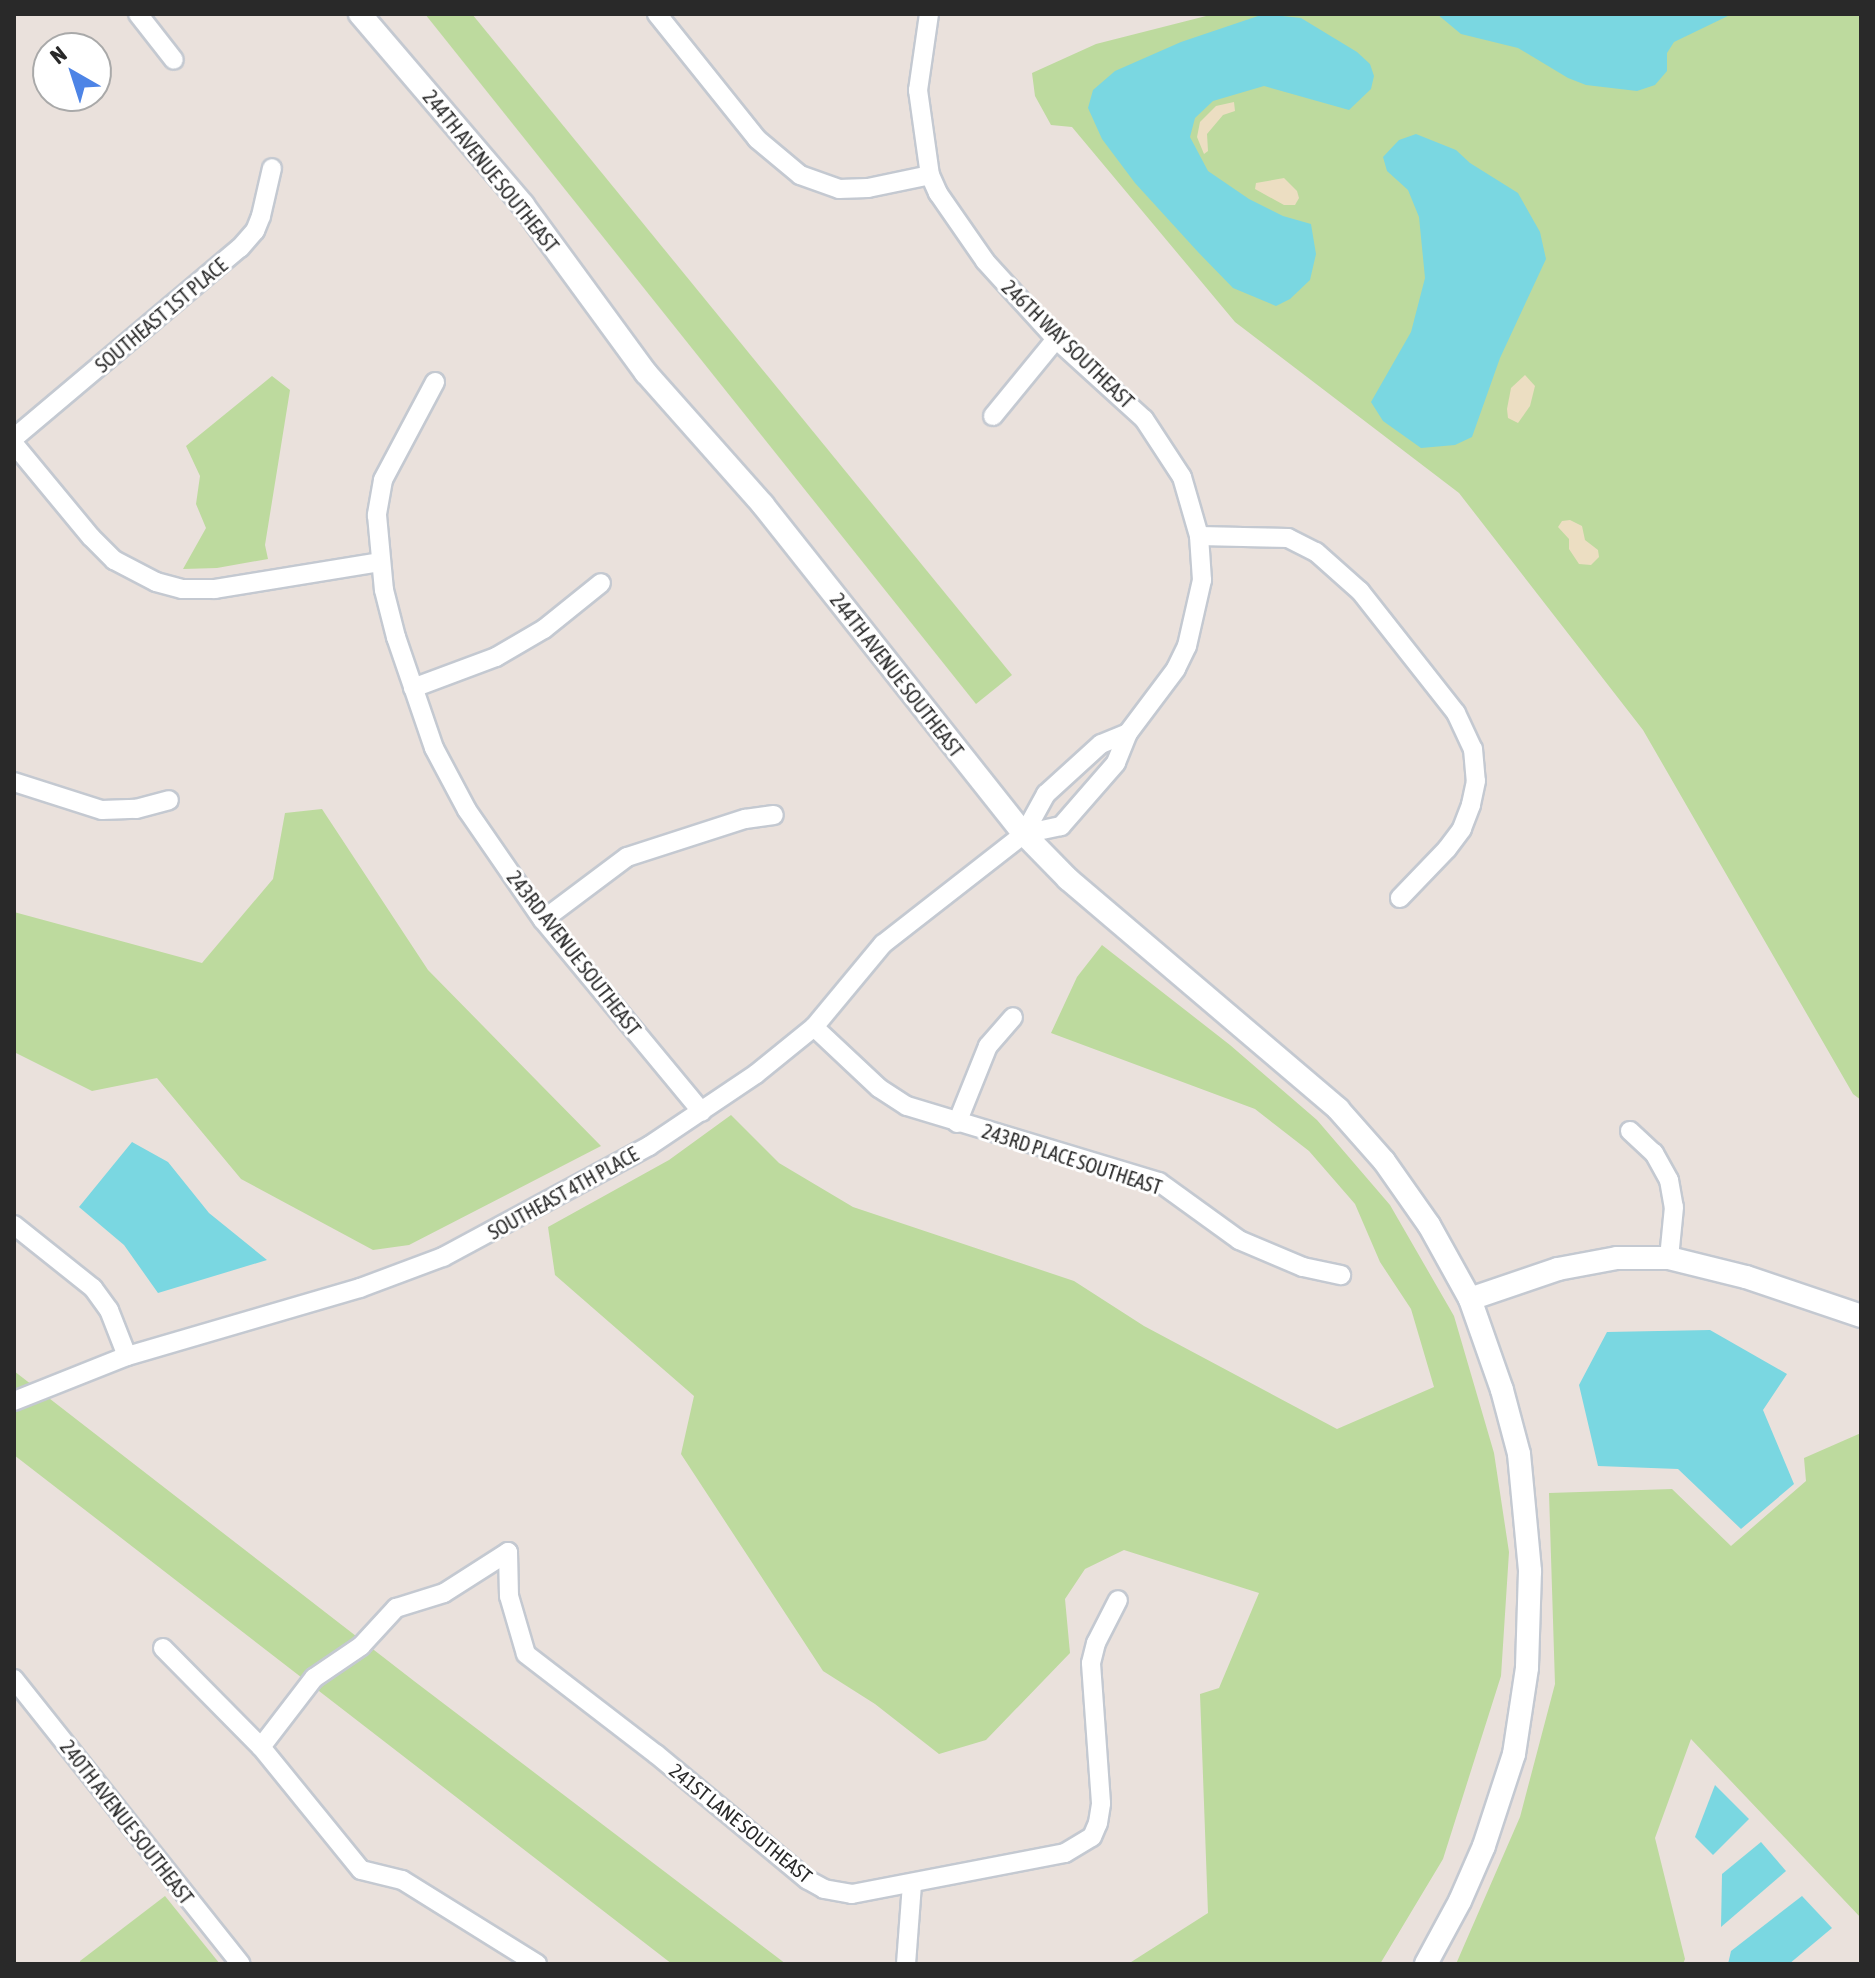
<!DOCTYPE html>
<style>
body{margin:0}
#map{position:relative;width:1875px;height:1978px;overflow:hidden;background:#eae1dc;font-family:"Asap Condensed",sans-serif}
div>[style]{position:absolute}
.green>*{inset:0;background:#bdda9e}
.sand>*{inset:0;background:#ecdec2}
.water>*{inset:0;background:#7ad7e1}
.roads{filter:drop-shadow(2px 0 #c4c9d1) drop-shadow(-2px 0 #c4c9d1) drop-shadow(0 2px #c4c9d1) drop-shadow(0 -2px #c4c9d1)}
.minor>*{height:18px;margin:-9px;padding:0 9px;transform-origin:9px;border-radius:9px;background:#fff}
.tertiary>*{height:22px;margin:-11px;padding:0 11px;transform-origin:11px;border-radius:11px;background:#fff}
span{translate:-50% -50%;white-space:nowrap;text-align:center;line-height:1.15;-webkit-text-stroke:6px #fff;paint-order:stroke}
.street-label{font-size:20px;color:#292929}
.frame{position:absolute;inset:0;border:16px solid #292929;pointer-events:none}
.north{position:absolute;left:32px;top:32px;width:80px;height:80px;box-sizing:border-box;background:#fff;border:2px solid #a9a9a9;border-radius:50%;rotate:321deg;font-size:22px;font-weight:700;line-height:32px;text-align:center;color:#292929}
.north::after{content:'';display:block;margin:auto;width:28px;height:36px;background:#4d84e6;clip-path:polygon(50% 0,100% 100%,50% 72%,0 100%)}
</style>
<div id="map">
<div class="green">
<div style="clip-path:polygon(425px 14px,472px 14px,1012px 675px,976px 704px)"></div>
<div style="clip-path:polygon(1214px 14px,1861px 14px,1861px 1100px,1853px 1094px,1643px 730px,1459px 493px,1235px 322px,1072px 127px,1051px 125px,1035px 96px,1032px 73px,1096px 44px)"></div>
<div style="clip-path:polygon(272px 376px,290px 390px,265px 545px,268px 559px,217px 568px,183px 569px,206px 528px,196px 504px,200px 476px,186px 446px)"></div>
<div style="clip-path:polygon(322px 809px,428px 970px,601px 1146px,409px 1245px,373px 1250px,241px 1179px,157px 1078px,92px 1091px,14px 1052px,14px 912px,202px 963px,273px 879px,285px 813px)"></div>
<div style="clip-path:polygon(1102px 945px,1230px 1045px,1317px 1120px,1390px 1205px,1454px 1316px,1494px 1453px,1509px 1552px,1501px 1676px,1443px 1859px,1380px 1964px,1128px 1964px,1208px 1913px,1200px 1694px,1219px 1688px,1259px 1593px,1124px 1550px,1085px 1569px,1065px 1599px,1070px 1653px,986px 1740px,939px 1754px,875px 1704px,823px 1671px,681px 1454px,694px 1396px,555px 1275px,548px 1227px,669px 1160px,731px 1115px,779px 1163px,853px 1207px,1074px 1281px,1144px 1326px,1337px 1429px,1434px 1387px,1411px 1309px,1380px 1262px,1355px 1204px,1309px 1151px,1255px 1109px,1051px 1033px,1077px 977px)"></div>
<div style="clip-path:polygon(14px 1371px,414px 1681px,786px 1964px,672px 1964px,14px 1455px)"></div>
<div style="clip-path:polygon(1861px 1433px,1861px 1918px,1691px 1739px,1655px 1838px,1685px 1959px,1683px 1964px,1456px 1964px,1520px 1817px,1555px 1684px,1549px 1493px,1672px 1489px,1731px 1546px,1806px 1481px,1804px 1458px)"></div>
<div style="clip-path:polygon(165px 1896px,220px 1964px,80px 1964px,80px 1961px)"></div>
</div>
<div class="sand">
<div style="clip-path:polygon(1234px 102px,1235px 111px,1223px 115px,1207px 134px,1208px 151px,1204px 154px,1197px 137px,1200px 122px,1216px 106px)"></div>
<div style="clip-path:polygon(1284px 178px,1297px 191px,1299px 198px,1295px 205px,1284px 205px,1255px 189px,1256px 183px)"></div>
<div style="clip-path:polygon(1525px 375px,1535px 386px,1530px 406px,1518px 423px,1508px 418px,1507px 409px,1511px 388px)"></div>
<div style="clip-path:polygon(1570px 520px,1582px 526px,1585px 540px,1598px 550px,1599px 557px,1591px 565px,1579px 564px,1569px 549px,1569px 539px,1558px 527px,1562px 521px)"></div>
</div>
<div class="water">
<div style="clip-path:polygon(1264px 14px,1301px 18px,1357px 52px,1370px 64px,1374px 76px,1371px 89px,1349px 110px,1264px 86px,1213px 101px,1195px 118px,1190px 137px,1208px 171px,1249px 199px,1283px 216px,1311px 224px,1316px 254px,1310px 280px,1290px 299px,1276px 306px,1233px 288px,1198px 252px,1135px 183px,1102px 139px,1088px 108px,1093px 90px,1115px 71px,1181px 42px)"></div>
<div style="clip-path:polygon(1437px 14px,1732px 14px,1674px 42px,1667px 53px,1667px 71px,1655px 85px,1637px 91px,1586px 85px,1568px 78px,1518px 48px,1461px 34px)"></div>
<div style="clip-path:polygon(1416px 134px,1456px 150px,1470px 163px,1518px 193px,1540px 232px,1546px 259px,1500px 358px,1472px 437px,1455px 445px,1421px 448px,1383px 421px,1371px 402px,1411px 332px,1425px 278px,1419px 217px,1408px 190px,1387px 171px,1383px 157px,1399px 140px)"></div>
<div style="clip-path:polygon(132px 1142px,168px 1162px,209px 1213px,267px 1260px,158px 1293px,124px 1245px,79px 1207px)"></div>
<div style="clip-path:polygon(1710px 1330px,1787px 1374px,1763px 1410px,1794px 1484px,1741px 1529px,1678px 1469px,1598px 1466px,1579px 1385px,1607px 1332px)"></div>
<div style="clip-path:polygon(1715px 1785px,1749px 1819px,1713px 1855px,1695px 1837px)"></div>
<div style="clip-path:polygon(1761px 1842px,1786px 1871px,1721px 1927px,1722px 1874px)"></div>
<div style="clip-path:polygon(1802px 1896px,1832px 1928px,1789px 1964px,1728px 1964px,1731px 1951px)"></div>
</div>
<div class="roads">
<div class="minor">
<div style="left:138px;top:14px;width:58px;rotate:52deg"></div>
<div style="left:657px;top:14px;width:160px;rotate:51.3deg"></div>
<div style="left:757px;top:139px;width:56px;rotate:39.9deg"></div>
<div style="left:800px;top:175px;width:41px;rotate:19.7deg"></div>
<div style="left:839px;top:189px;width:29px;rotate:-2deg"></div>
<div style="left:868px;top:188px;width:63px;rotate:-11.8deg"></div>
<div style="left:929px;top:14px;width:77px;rotate:98.2deg"></div>
<div style="left:918px;top:90px;width:86px;rotate:82deg"></div>
<div style="left:930px;top:175px;width:20px;rotate:66deg"></div>
<div style="left:938px;top:193px;width:83px;rotate:55.3deg"></div>
<div style="left:985px;top:261px;width:105px;rotate:47.7deg"></div>
<div style="left:1056px;top:339px;width:119px;rotate:42.3deg"></div>
<div style="left:1144px;top:419px;width:69px;rotate:56.8deg"></div>
<div style="left:1182px;top:477px;width:61px;rotate:73.9deg"></div>
<div style="left:1199px;top:536px;width:44px;rotate:86.1deg"></div>
<div style="left:1202px;top:580px;width:68px;rotate:102.8deg"></div>
<div style="left:1187px;top:646px;width:25px;rotate:116deg"></div>
<div style="left:1176px;top:669px;width:80px;rotate:126.9deg"></div>
<div style="left:1128px;top:733px;width:32px;rotate:112deg"></div>
<div style="left:1116px;top:763px;width:84px;rotate:131.1deg"></div>
<div style="left:1061px;top:826px;width:38px;rotate:168deg"></div>
<div style="left:435px;top:382px;width:111px;rotate:118deg"></div>
<div style="left:383px;top:480px;width:36px;rotate:100deg"></div>
<div style="left:377px;top:515px;width:75px;rotate:84.7deg"></div>
<div style="left:384px;top:590px;width:49px;rotate:75.7deg"></div>
<div style="left:396px;top:637px;width:117px;rotate:71.1deg"></div>
<div style="left:434px;top:748px;width:70px;rotate:62deg"></div>
<div style="left:467px;top:810px;width:134px;rotate:55.4deg"></div>
<div style="left:543px;top:920px;width:249px;rotate:50.4deg"></div>
<div style="left:993px;top:416px;width:99px;rotate:-50.7deg"></div>
<div style="left:14px;top:438px;width:295px;rotate:-40.1deg"></div>
<div style="left:240px;top:248px;width:23px;rotate:-49deg"></div>
<div style="left:255px;top:231px;width:16px;rotate:-68deg"></div>
<div style="left:261px;top:216px;width:49px;rotate:-77.1deg"></div>
<div style="left:14px;top:444px;width:121px;rotate:50.4deg"></div>
<div style="left:91px;top:537px;width:33px;rotate:45deg"></div>
<div style="left:114px;top:560px;width:47px;rotate:27.6deg"></div>
<div style="left:156px;top:582px;width:27px;rotate:15deg"></div>
<div style="left:182px;top:589px;width:33px"></div>
<div style="left:215px;top:589px;width:167px;rotate:-9.3deg"></div>
<div style="left:1199px;top:536px;width:89px;rotate:1.3deg"></div>
<div style="left:1288px;top:538px;width:31px;rotate:27deg"></div>
<div style="left:1316px;top:552px;width:59px;rotate:41.6deg"></div>
<div style="left:1360px;top:591px;width:155px;rotate:51.8deg"></div>
<div style="left:1456px;top:713px;width:40px;rotate:65deg"></div>
<div style="left:1473px;top:749px;width:32px;rotate:85deg"></div>
<div style="left:1476px;top:781px;width:25px;rotate:102deg"></div>
<div style="left:1471px;top:805px;width:26px;rotate:111deg"></div>
<div style="left:1462px;top:829px;width:25px;rotate:127deg"></div>
<div style="left:1447px;top:849px;width:68px;rotate:133.8deg"></div>
<div style="left:413px;top:688px;width:89px;rotate:-20.5deg"></div>
<div style="left:496px;top:657px;width:56px;rotate:-30.3deg"></div>
<div style="left:544px;top:629px;width:73px;rotate:-38.9deg"></div>
<div style="left:14px;top:782px;width:92px;rotate:17.7deg"></div>
<div style="left:102px;top:810px;width:34px;rotate:-2deg"></div>
<div style="left:136px;top:809px;width:34px;rotate:-15deg"></div>
<div style="left:543px;top:920px;width:105px;rotate:-36.9deg"></div>
<div style="left:627px;top:857px;width:124px;rotate:-17.9deg"></div>
<div style="left:745px;top:819px;width:29px;rotate:-8deg"></div>
<div style="left:814px;top:1027px;width:89px;rotate:43.2deg"></div>
<div style="left:879px;top:1088px;width:33px;rotate:33deg"></div>
<div style="left:907px;top:1106px;width:263px;rotate:16.8deg"></div>
<div style="left:1159px;top:1182px;width:99px;rotate:35.9deg"></div>
<div style="left:1239px;top:1240px;width:69px;rotate:22.9deg"></div>
<div style="left:1303px;top:1267px;width:39px;rotate:12deg"></div>
<div style="left:957px;top:1123px;width:83px;rotate:-68.1deg"></div>
<div style="left:988px;top:1046px;width:38px;rotate:-49deg"></div>
<div style="left:1630px;top:1131px;width:33px;rotate:43deg"></div>
<div style="left:1654px;top:1153px;width:31px;rotate:61deg"></div>
<div style="left:1669px;top:1180px;width:27px;rotate:80deg"></div>
<div style="left:1674px;top:1207px;width:51px;rotate:95.6deg"></div>
<div style="left:14px;top:1225px;width:101px;rotate:38.6deg"></div>
<div style="left:93px;top:1288px;width:27px;rotate:54deg"></div>
<div style="left:109px;top:1310px;width:49px;rotate:68.6deg"></div>
<div style="left:14px;top:1401px;width:122px;rotate:-21.7deg"></div>
<div style="left:127px;top:1356px;width:243px;rotate:-16.3deg"></div>
<div style="left:360px;top:1288px;width:89px;rotate:-20.5deg"></div>
<div style="left:443px;top:1257px;width:234px;rotate:-28.3deg"></div>
<div style="left:649px;top:1146px;width:129px;rotate:-33.9deg"></div>
<div style="left:756px;top:1074px;width:75px;rotate:-39deg"></div>
<div style="left:814px;top:1027px;width:108px;rotate:-50.3deg"></div>
<div style="left:883px;top:944px;width:179px;rotate:-38deg"></div>
<div style="left:1024px;top:834px;width:46px;rotate:-61.2deg"></div>
<div style="left:1046px;top:794px;width:74px;rotate:-42.3deg"></div>
<div style="left:1101px;top:744px;width:29px;rotate:-22deg"></div>
<div style="left:163px;top:1648px;width:139px;rotate:45.3deg"></div>
<div style="left:14px;top:1679px;width:364px;rotate:51.5deg"></div>
<div style="left:537px;top:1964px;width:159px;rotate:-148.1deg"></div>
<div style="left:402px;top:1880px;width:42px;rotate:-166.3deg"></div>
<div style="left:361px;top:1870px;width:159px;rotate:-129.1deg"></div>
<div style="left:261px;top:1747px;width:87px;rotate:-52.5deg"></div>
<div style="left:314px;top:1678px;width:57px;rotate:-34.2deg"></div>
<div style="left:361px;top:1646px;width:52px;rotate:-47.4deg"></div>
<div style="left:396px;top:1608px;width:50px;rotate:-17.4deg"></div>
<div style="left:444px;top:1593px;width:76px;rotate:-32.6deg"></div>
<div style="left:508px;top:1552px;width:44px;rotate:88.7deg"></div>
<div style="left:509px;top:1596px;width:60px;rotate:73.7deg"></div>
<div style="left:526px;top:1654px;width:164px;rotate:37.6deg"></div>
<div style="left:656px;top:1754px;width:197px;rotate:39.7deg"></div>
<div style="left:808px;top:1880px;width:18px;rotate:29deg"></div>
<div style="left:824px;top:1889px;width:28px;rotate:10deg"></div>
<div style="left:852px;top:1894px;width:217px;rotate:-10.9deg"></div>
<div style="left:1065px;top:1853px;width:31px;rotate:-31deg"></div>
<div style="left:1092px;top:1837px;width:15px;rotate:-67deg"></div>
<div style="left:1098px;top:1823px;width:20px;rotate:-81deg"></div>
<div style="left:1101px;top:1803px;width:140px;rotate:-94.1deg"></div>
<div style="left:1091px;top:1663px;width:21px;rotate:-76deg"></div>
<div style="left:1096px;top:1643px;width:48px;rotate:-62.9deg"></div>
<div style="left:906px;top:1964px;width:80px;rotate:-85.7deg"></div>
</div>
<div class="tertiary">
<div style="left:360px;top:14px;width:251px;rotate:49.5deg"></div>
<div style="left:523px;top:205px;width:208px;rotate:53.8deg"></div>
<div style="left:646px;top:373px;width:176px;rotate:48.4deg"></div>
<div style="left:763px;top:505px;width:420px;rotate:51.6deg"></div>
<div style="left:1024px;top:834px;width:63px;rotate:45.6deg"></div>
<div style="left:1068px;top:879px;width:355px;rotate:40.4deg"></div>
<div style="left:1338px;top:1109px;width:69px;rotate:48.5deg"></div>
<div style="left:1384px;top:1161px;width:78px;rotate:54.9deg"></div>
<div style="left:1429px;top:1225px;width:85px;rotate:61deg"></div>
<div style="left:1470px;top:1299px;width:96px;rotate:70.6deg"></div>
<div style="left:1502px;top:1390px;width:66px;rotate:75.1deg"></div>
<div style="left:1519px;top:1454px;width:118px;rotate:84.6deg"></div>
<div style="left:1530px;top:1571px;width:97px;rotate:91.8deg"></div>
<div style="left:1527px;top:1668px;width:87px;rotate:98.6deg"></div>
<div style="left:1514px;top:1754px;width:97px;rotate:108.1deg"></div>
<div style="left:1484px;top:1846px;width:60px;rotate:113.6deg"></div>
<div style="left:1460px;top:1901px;width:72px;rotate:118.4deg"></div>
<div style="left:1470px;top:1299px;width:93px;rotate:-18.8deg"></div>
<div style="left:1558px;top:1269px;width:60px;rotate:-10.6deg"></div>
<div style="left:1617px;top:1258px;width:52px"></div>
<div style="left:1669px;top:1258px;width:79px;rotate:13.9deg"></div>
<div style="left:1746px;top:1277px;width:121px;rotate:18.7deg"></div>
</div>
</div>
<div class="street-label">
<span style="left:491px;top:171px;rotate:51deg">244TH AVENUE SOUTHEAST</span>
<span style="left:161px;top:315px;rotate:-40deg">SOUTHEAST 1ST PLACE</span>
<span style="left:1068px;top:344px;rotate:44deg">246TH WAY SOUTHEAST</span>
<span style="left:897px;top:675px;rotate:52deg">244TH AVENUE SOUTHEAST</span>
<span style="left:574px;top:953px;rotate:52deg">243RD AVENUE SOUTHEAST</span>
<span style="left:1072px;top:1159px;rotate:18deg">243RD PLACE SOUTHEAST</span>
<span style="left:563px;top:1193px;rotate:-29deg">SOUTHEAST 4TH PLACE</span>
<span style="left:127px;top:1822px;rotate:52deg">240TH AVENUE SOUTHEAST</span>
<span style="left:741px;top:1823px;rotate:39deg">241ST LANE SOUTHEAST</span>
</div>
<div class="frame"></div>
<div class="north">N</div>
</div>
